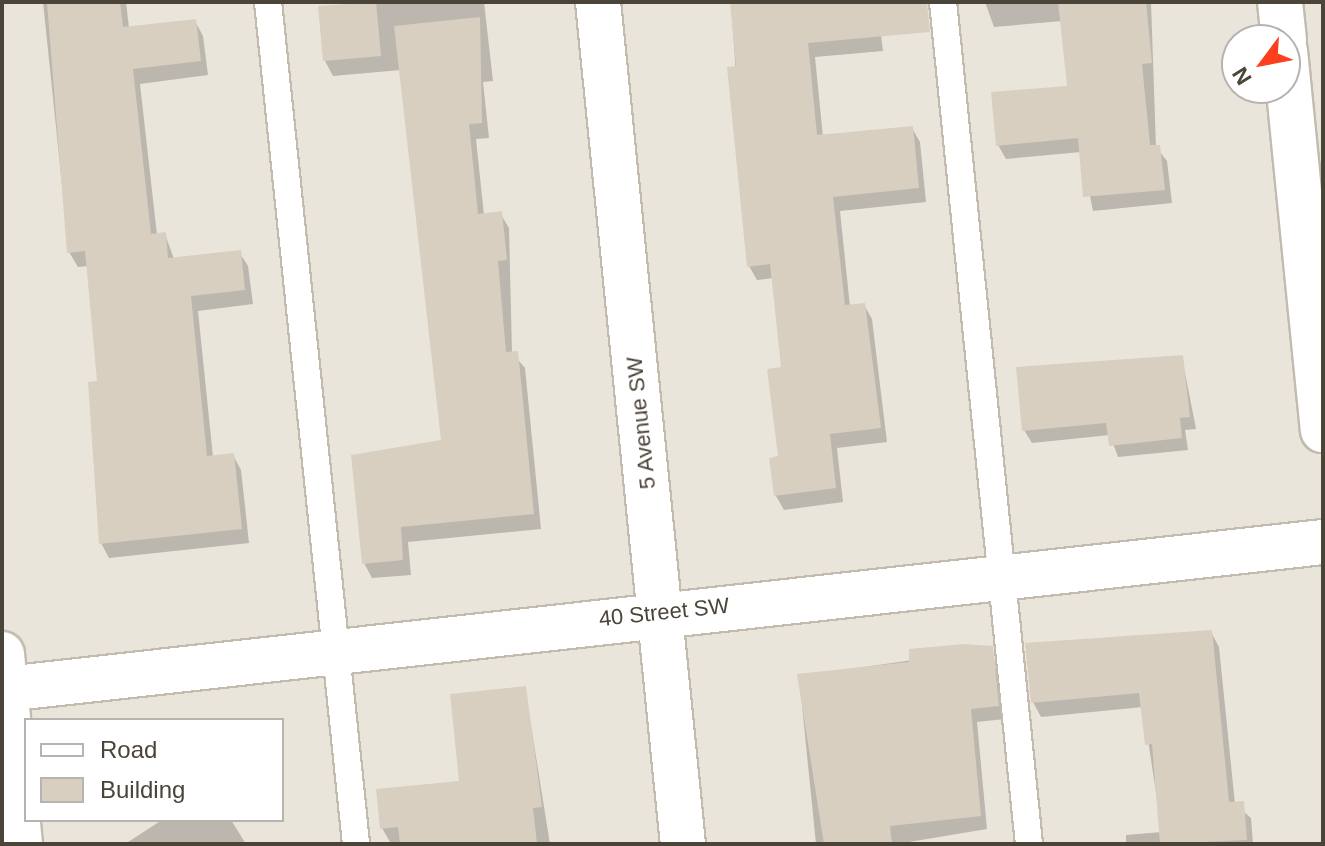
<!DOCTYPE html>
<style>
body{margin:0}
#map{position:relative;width:1325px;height:846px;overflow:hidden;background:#f6f3ec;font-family:Arial,sans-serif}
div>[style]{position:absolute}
.residential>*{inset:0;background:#eae5da}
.shadow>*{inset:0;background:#0003}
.building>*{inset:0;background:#d8cfc1}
.roads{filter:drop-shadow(2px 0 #c2bbae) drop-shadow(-2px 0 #c2bbae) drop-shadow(0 2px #c2bbae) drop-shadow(0 -2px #c2bbae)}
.lane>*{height:26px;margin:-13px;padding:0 13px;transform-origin:13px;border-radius:13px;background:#fff}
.street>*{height:44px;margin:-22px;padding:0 22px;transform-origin:22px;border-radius:22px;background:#fff}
span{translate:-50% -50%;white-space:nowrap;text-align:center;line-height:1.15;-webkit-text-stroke:8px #fff;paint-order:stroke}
.street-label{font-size:22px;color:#4b4439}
.frame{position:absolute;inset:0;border:4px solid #4b4439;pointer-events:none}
.legend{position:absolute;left:24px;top:718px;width:260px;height:104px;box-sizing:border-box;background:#fff;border:2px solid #b7b4b0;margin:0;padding:10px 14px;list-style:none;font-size:24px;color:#4b4439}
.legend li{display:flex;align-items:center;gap:16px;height:40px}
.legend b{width:40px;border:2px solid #b7b4b0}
.north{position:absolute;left:1221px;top:24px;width:80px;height:80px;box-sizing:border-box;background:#fff;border:2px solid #b7b4b0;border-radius:50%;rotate:238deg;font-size:22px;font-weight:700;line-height:32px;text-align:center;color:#4b4439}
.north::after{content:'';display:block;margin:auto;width:28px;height:36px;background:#fc3f1d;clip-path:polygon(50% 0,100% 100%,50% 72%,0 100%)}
</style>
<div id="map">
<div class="residential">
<div style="clip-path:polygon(evenodd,2px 2px,1323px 2px,1323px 844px,2px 844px,2px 2px,1237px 40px,1285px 40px,1285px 88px,1237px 88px,1237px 40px,2px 2px,26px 720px,282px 720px,282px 820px,26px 820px,26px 720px)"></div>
</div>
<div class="shadow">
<div style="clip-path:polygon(43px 2px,126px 2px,129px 28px,195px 21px,203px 36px,208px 75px,140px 84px,157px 235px,165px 234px,174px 259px,239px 252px,248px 266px,253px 304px,198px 311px,213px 457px,233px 455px,241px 470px,249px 543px,109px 558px,101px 543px,99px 382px,88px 266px,78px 267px,69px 252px)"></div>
<div style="clip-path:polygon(387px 2px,484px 2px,493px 81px,483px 82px,489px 138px,476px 139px,484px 215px,500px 213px,509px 228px,512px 353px,525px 368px,541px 529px,408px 542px,411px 575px,372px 578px,364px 563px,444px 441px,401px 70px,333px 76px,325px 61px,320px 8px)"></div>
<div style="clip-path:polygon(731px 2px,877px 2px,883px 51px,815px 57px,823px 137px,912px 128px,920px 142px,926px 202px,840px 211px,850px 307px,864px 305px,872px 319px,887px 442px,837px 448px,843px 502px,784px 510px,776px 496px,783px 369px,773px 278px,757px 280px,749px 266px)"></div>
<div style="clip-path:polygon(985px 2px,1151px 2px,1156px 147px,1167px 161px,1172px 203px,1093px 211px,1081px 152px,1006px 159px,998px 145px,1070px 87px,1062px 21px,994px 27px)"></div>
<div style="clip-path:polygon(1182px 357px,1196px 429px,1185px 430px,1188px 450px,1118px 457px,1110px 435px,1032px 443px,1024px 430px)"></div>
<div style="clip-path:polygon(1211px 632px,1219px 647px,1235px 804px,1251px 818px,1253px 844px,1126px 844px,1126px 835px,1162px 832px,1143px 707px,1041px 717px,1033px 702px)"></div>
<div style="clip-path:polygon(992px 649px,1005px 719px,977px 722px,987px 829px,897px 844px,816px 844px,799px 676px)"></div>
<div style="clip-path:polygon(525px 688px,550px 844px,390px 842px,382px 828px,461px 782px)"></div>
<div style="clip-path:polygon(162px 820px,231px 820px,246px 844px,125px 844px)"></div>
</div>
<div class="building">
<div style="clip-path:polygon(47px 2px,120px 2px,123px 27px,196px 19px,201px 61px,133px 69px,151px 234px,166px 232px,168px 258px,241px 250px,245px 290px,191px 296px,207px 456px,234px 453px,242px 529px,99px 544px,88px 382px,97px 381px,85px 251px,67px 253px)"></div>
<div style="clip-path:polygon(376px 2px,381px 56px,323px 61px,318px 6px)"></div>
<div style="clip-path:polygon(730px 2px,927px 2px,930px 32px,808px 43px,817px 135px,913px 126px,919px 188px,833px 197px,845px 305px,865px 303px,881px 428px,830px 434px,836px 488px,774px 496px,769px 458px,778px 456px,767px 369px,781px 367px,770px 264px,747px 267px,727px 67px,736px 66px)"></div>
<div style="clip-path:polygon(1058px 2px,1146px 2px,1152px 63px,1142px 64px,1150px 145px,1160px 145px,1165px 190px,1083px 197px,1078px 138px,996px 146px,991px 92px,1067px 86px)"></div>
<div style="clip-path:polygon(480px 17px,482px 123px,469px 124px,478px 214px,502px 211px,507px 260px,498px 261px,506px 352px,518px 351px,534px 514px,401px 527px,403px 560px,362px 564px,351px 455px,441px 440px,394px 26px)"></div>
<div style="clip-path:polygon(1183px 355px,1190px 417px,1180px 418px,1182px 438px,1109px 446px,1106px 423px,1022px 431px,1016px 367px)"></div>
<div style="clip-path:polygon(1212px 630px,1229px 802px,1244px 801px,1247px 840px,1160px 844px,1152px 744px,1145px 745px,1139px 693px,1031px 703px,1025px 643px)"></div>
<div style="clip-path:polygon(964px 644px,993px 646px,999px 706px,971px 709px,981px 816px,890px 826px,892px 844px,824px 844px,797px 674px,909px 662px,909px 649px)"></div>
<div style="clip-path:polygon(526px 686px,542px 807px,533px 808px,537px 844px,400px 844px,398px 827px,380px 829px,376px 789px,459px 781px,450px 694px)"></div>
</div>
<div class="roads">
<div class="lane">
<div style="left:268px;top:2px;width:847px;rotate:84.03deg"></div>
<div style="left:943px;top:2px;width:846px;rotate:84.17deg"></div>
</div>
<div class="street">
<div style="left:598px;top:2px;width:846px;rotate:84.24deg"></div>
<div style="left:1280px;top:2px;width:38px;rotate:84deg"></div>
<div style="left:1285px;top:51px;width:381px;rotate:84.3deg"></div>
<div style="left:2px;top:654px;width:191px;rotate:84.6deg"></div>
<div style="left:6px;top:689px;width:1325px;rotate:-6.37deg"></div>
</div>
</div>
<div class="street-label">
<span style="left:641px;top:423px;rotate:-96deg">5 Avenue SW</span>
<span style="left:664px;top:612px;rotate:-6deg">40 Street SW</span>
</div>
<div class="frame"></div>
<ul class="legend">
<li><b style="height:10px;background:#fff"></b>Road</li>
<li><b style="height:22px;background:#d8cfc1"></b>Building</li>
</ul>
<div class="north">N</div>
</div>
